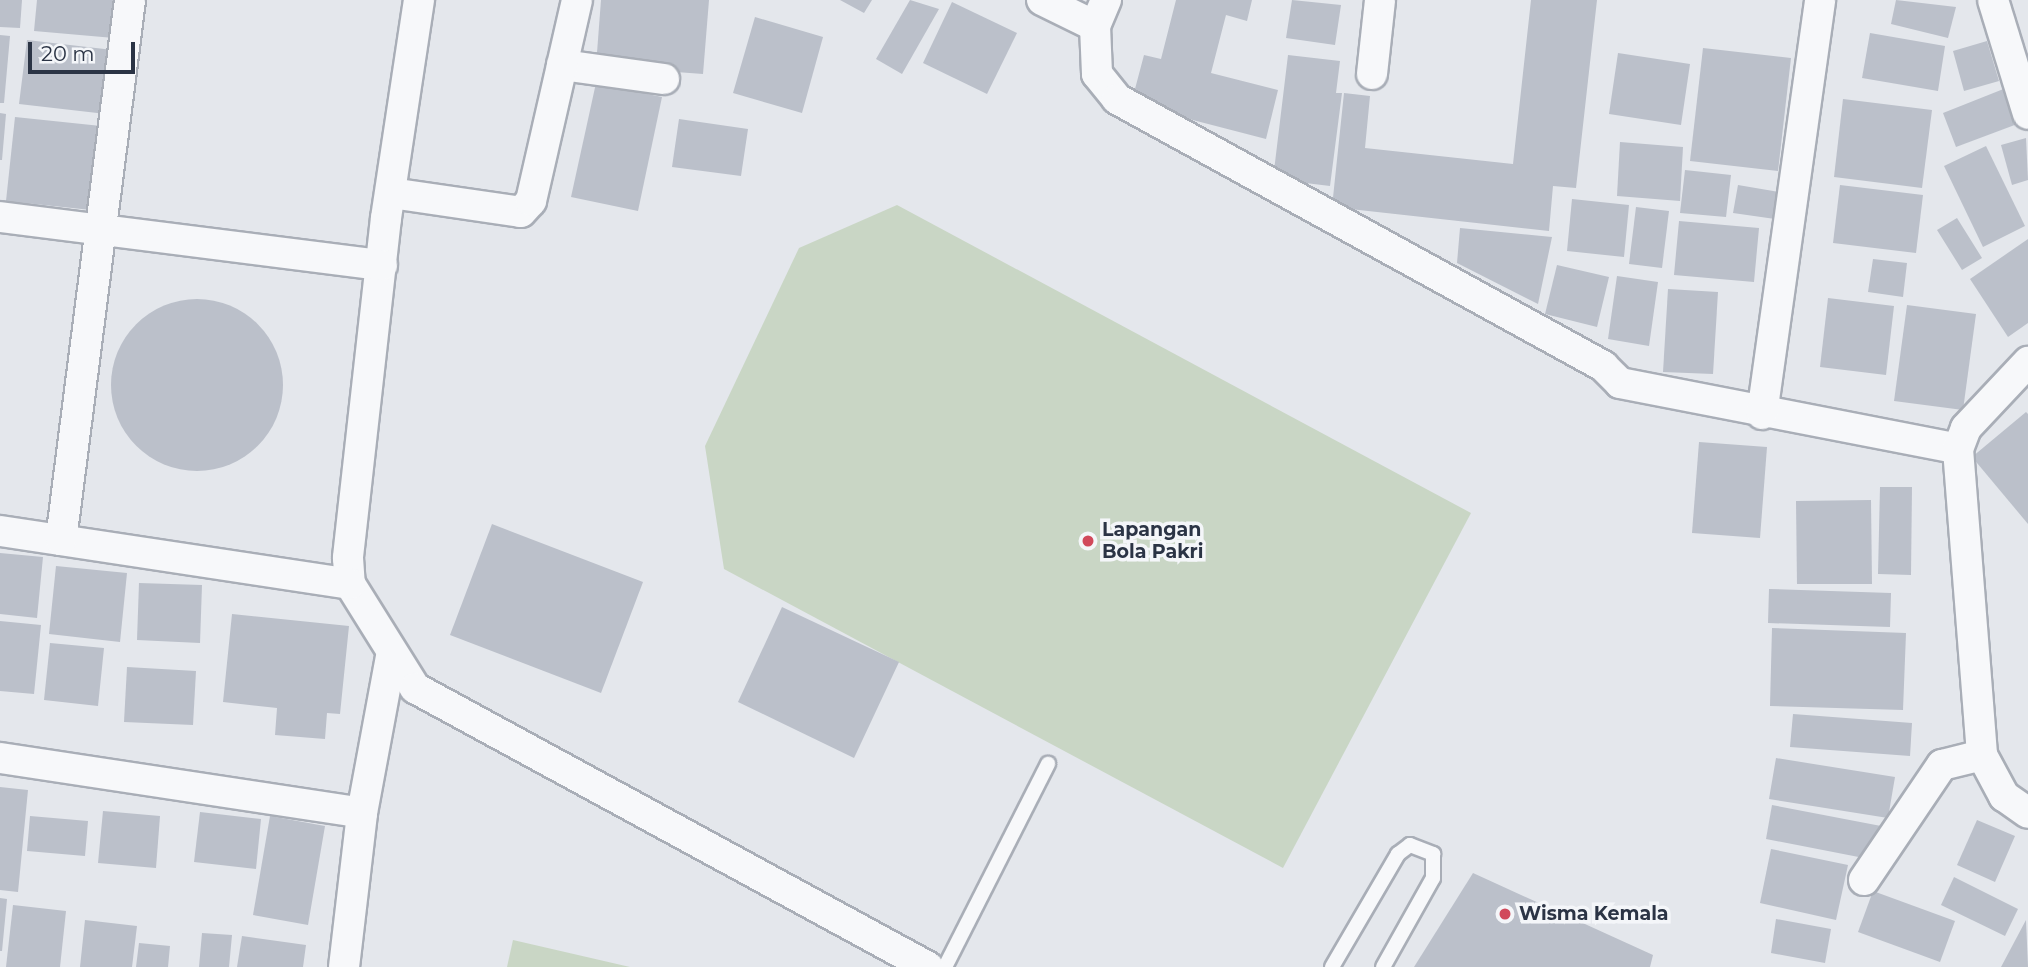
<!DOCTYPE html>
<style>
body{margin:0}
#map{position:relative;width:2028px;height:967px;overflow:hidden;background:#e4e7ec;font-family:Montserrat,sans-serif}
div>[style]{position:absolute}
.green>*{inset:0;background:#c9d6c5}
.building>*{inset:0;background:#bbc0ca}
.round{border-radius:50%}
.roads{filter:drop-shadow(2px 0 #a9aeb7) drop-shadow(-2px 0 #a9aeb7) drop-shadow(0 2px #a9aeb7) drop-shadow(0 -2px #a9aeb7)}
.lane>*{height:14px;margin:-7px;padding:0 7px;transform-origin:7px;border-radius:7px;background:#f7f8fa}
.street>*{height:30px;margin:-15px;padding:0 15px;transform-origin:15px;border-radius:15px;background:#f7f8fa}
.dots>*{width:19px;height:19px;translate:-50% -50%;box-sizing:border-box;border:4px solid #f4f6f9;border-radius:50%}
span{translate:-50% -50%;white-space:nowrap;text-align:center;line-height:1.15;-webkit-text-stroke:7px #f4f6f9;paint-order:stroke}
.poi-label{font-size:19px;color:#2b3445;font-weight:700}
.left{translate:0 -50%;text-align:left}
.scale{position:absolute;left:28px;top:42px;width:107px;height:32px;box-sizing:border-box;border:4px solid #2b3445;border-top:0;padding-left:9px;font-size:21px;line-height:24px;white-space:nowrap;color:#2b3445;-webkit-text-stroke:5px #f4f6f9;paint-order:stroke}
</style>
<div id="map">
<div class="green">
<div style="clip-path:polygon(897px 205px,1471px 513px,1283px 868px,724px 569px,705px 446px,799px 248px)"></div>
<div style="clip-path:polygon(513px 940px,630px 967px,507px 967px)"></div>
</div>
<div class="building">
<div style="clip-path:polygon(0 0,22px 0,20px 28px,0 27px)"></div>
<div style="clip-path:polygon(37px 0,117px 0,114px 38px,34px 31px)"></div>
<div style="clip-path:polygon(601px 0,709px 0,703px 74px,596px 66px)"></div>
<div style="clip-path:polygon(840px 0,872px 0,864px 13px)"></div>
<div style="clip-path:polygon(910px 0,939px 9px,902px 74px,876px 59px)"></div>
<div style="clip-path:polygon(1176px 0,1252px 0,1247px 21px,1226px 15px,1211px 73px,1278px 90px,1266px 139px,1131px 104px,1144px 55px,1161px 59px)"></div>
<div style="clip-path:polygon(1292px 0,1341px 5px,1335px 45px,1286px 38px)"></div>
<div style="clip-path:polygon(1531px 0,1597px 0,1576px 188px,1553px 186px,1549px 231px,1332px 207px,1344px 93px,1370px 96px,1365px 148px,1513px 164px)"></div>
<div style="clip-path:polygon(1896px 0,1956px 7px,1948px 38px,1891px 24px)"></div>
<div style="clip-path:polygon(952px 2px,1017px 33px,987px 94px,923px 63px)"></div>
<div style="clip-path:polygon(755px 17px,823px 37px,802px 113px,733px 93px)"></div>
<div style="clip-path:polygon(1870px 33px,1945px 46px,1938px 91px,1862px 78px)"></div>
<div style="clip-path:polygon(0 35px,10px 36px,4px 103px,0 103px)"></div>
<div style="clip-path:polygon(27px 40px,113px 50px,106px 114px,19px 104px)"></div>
<div style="clip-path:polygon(1987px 41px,1999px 81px,1964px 91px,1953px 51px)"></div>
<div style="clip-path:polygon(1703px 48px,1791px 58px,1778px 171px,1690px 161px)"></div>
<div style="clip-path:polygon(1618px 53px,1690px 64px,1681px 125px,1609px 114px)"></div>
<div style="clip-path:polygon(1288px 55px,1340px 61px,1336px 93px,1342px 93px,1330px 186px,1273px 179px)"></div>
<div style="clip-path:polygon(596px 83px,662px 97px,638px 211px,571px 197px)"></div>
<div style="clip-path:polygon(2006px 88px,2020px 123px,1956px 147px,1943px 113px)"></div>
<div style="clip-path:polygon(1843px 99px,1932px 110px,1922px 188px,1834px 177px)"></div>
<div style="clip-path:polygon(0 113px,6px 114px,2px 160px,0 160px)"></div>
<div style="clip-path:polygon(15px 117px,101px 126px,91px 210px,6px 201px)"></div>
<div style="clip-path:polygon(679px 119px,748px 129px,741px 176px,672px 167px)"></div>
<div style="clip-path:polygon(2026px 138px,2028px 180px,2012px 185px,2001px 145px)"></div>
<div style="clip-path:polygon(1620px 142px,1683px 147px,1680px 201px,1617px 196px)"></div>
<div style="clip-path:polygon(1986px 146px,2025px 226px,1983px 247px,1944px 166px)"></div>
<div style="clip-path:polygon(1685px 170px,1731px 175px,1726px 217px,1680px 213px)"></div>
<div style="clip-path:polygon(1738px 185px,1779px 192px,1775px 219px,1733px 213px)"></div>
<div style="clip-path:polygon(1840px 185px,1923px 195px,1916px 253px,1833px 243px)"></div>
<div style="clip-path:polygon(1572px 199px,1629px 205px,1624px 257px,1567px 251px)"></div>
<div style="clip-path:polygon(1636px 207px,1669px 211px,1662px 268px,1629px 264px)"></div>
<div style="clip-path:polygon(1957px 218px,1982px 258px,1962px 270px,1937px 230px)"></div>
<div style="clip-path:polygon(1679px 221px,1759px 228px,1754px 282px,1674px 275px)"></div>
<div style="clip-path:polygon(1460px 228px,1552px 237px,1538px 304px,1457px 263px)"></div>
<div style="clip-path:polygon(2028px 239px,2028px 323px,2008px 337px,1970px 279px)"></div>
<div style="clip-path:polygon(1873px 259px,1907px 263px,1903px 297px,1868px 292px)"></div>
<div style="clip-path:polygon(1557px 265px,1609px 277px,1597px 327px,1545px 314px)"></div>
<div style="clip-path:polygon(1617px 276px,1658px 282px,1649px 346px,1608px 339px)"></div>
<div style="clip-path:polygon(1668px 289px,1718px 292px,1713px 374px,1663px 372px)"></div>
<div style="clip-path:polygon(1828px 298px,1894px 306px,1886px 375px,1820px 367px)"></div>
<div class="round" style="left:111px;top:299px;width:172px;height:172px"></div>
<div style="clip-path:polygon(1907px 305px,1976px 314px,1963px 410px,1894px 401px)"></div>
<div style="clip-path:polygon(2026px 412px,2028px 414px,2028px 524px,1972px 457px)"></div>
<div style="clip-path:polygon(1699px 442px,1767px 447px,1760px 538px,1692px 533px)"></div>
<div style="clip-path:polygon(1880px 487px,1912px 487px,1911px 575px,1878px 574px)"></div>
<div style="clip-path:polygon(1871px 500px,1872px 584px,1797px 584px,1796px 501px)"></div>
<div style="clip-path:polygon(492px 524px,643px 582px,601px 693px,450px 635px)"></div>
<div style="clip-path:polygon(0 553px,43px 557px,37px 618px,0 614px)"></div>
<div style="clip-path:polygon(56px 566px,127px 573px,120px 642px,49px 634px)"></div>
<div style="clip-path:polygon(139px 583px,202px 585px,200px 643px,137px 640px)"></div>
<div style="clip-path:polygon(1769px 589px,1891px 593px,1890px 627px,1768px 623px)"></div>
<div style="clip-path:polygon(782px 607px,899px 662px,854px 758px,738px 702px)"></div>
<div style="clip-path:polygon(232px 614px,349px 626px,340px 714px,327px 713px,325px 739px,275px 735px,277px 708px,223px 702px)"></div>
<div style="clip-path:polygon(0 621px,41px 625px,34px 694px,0 691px)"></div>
<div style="clip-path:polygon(1772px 628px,1906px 633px,1903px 710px,1770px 706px)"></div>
<div style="clip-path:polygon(50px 643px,104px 648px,98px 706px,44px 700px)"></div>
<div style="clip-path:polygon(127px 667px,196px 671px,193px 725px,124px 722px)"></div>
<div style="clip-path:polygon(1793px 714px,1912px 723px,1910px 756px,1790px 747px)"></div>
<div style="clip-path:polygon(1776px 758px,1895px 777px,1888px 818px,1769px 799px)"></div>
<div style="clip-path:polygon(0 787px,28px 790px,18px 892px,0 890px)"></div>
<div style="clip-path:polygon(1772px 805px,1881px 826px,1874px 860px,1766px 839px)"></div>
<div style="clip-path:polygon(103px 811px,160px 816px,156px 868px,98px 863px)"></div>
<div style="clip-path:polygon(200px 812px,261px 819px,256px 869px,194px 862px)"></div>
<div style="clip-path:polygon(30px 816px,88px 821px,85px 856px,27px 851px)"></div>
<div style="clip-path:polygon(270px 816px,325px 826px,308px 925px,253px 915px)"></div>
<div style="clip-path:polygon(1977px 820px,2015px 836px,1995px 882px,1957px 865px)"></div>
<div style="clip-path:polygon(1771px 849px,1848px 865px,1836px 920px,1760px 903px)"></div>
<div style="clip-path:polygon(1473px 873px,1653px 955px,1650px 967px,1414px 967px)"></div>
<div style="clip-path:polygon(1954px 877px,2018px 909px,2005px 936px,1941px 905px)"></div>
<div style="clip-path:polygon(1873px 891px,1955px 921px,1940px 962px,1858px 932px)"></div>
<div style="clip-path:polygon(0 898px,7px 899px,2px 951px,0 951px)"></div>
<div style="clip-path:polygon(13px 905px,66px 911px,60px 967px,6px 967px)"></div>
<div style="clip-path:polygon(1776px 919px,1831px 929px,1825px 963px,1771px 953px)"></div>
<div style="clip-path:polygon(85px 920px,137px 926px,132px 967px,80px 967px)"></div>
<div style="clip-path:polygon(2026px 920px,2028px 967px,2001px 967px)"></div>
<div style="clip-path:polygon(202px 933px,232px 935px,229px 967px,199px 967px)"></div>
<div style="clip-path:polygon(242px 936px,306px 945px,303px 967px,237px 967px)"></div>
<div style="clip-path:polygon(139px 943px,170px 946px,168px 967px,136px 967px)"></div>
</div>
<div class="roads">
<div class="lane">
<div style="left:945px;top:967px;width:228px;rotate:-63.1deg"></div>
<div style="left:1332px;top:967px;width:131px;rotate:-59.7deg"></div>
<div style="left:1398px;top:854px;width:15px;rotate:-37deg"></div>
<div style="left:1410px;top:845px;width:25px;rotate:21deg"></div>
<div style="left:1433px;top:854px;width:24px;rotate:90deg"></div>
<div style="left:1433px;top:878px;width:102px;rotate:119.3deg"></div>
</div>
<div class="street">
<div style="left:419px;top:0;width:220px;rotate:98.6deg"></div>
<div style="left:386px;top:218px;width:342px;rotate:96.4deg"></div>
<div style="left:348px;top:558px;width:26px;rotate:86deg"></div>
<div style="left:350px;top:584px;width:123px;rotate:58deg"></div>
<div style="left:415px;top:688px;width:584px;rotate:28.54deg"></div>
<div style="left:1042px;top:0;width:59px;rotate:26.1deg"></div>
<div style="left:1106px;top:0;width:28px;rotate:113deg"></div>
<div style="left:1095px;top:26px;width:48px;rotate:87.6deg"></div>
<div style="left:1097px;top:74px;width:32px;rotate:51deg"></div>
<div style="left:1117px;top:99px;width:555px;rotate:28.78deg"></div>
<div style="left:1603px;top:366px;width:24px;rotate:45deg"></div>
<div style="left:1620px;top:383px;width:344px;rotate:11deg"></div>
<div style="left:1958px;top:449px;width:307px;rotate:85.5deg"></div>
<div style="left:1982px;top:755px;width:47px;rotate:61.8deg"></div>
<div style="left:2004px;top:796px;width:29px;rotate:35deg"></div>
<div style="left:1993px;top:0;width:119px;rotate:72.9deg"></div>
<div style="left:562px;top:65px;width:103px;rotate:7.8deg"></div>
<div style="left:1372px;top:74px;width:74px;rotate:-83.8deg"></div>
<div style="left:391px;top:193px;width:131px;rotate:8.3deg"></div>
<div style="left:521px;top:212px;width:15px;rotate:-48deg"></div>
<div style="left:531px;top:201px;width:206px;rotate:-77.1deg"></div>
<div style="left:0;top:217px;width:385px;rotate:7.2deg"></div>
<div style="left:1762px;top:414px;width:418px;rotate:-82deg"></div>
<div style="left:1958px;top:449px;width:22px;rotate:-69deg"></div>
<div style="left:1966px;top:428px;width:91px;rotate:-46.8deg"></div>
<div style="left:0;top:531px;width:354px;rotate:8.6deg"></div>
<div style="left:61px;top:540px;width:544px;rotate:-82.72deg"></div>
<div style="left:0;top:758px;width:366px;rotate:8.6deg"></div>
<div style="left:1864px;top:880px;width:139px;rotate:-55.9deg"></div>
<div style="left:1942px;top:765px;width:41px;rotate:-14deg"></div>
<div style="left:344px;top:967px;width:155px;rotate:-83.3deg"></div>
<div style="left:362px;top:813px;width:160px;rotate:-79.5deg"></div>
</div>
</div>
<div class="dots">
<div style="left:1088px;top:541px;background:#d1495b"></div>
<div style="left:1505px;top:914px;background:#d1495b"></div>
</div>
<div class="poi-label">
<span class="left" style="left:1102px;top:541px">Lapangan<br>Bola Pakri</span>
<span class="left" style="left:1519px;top:914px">Wisma Kemala</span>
</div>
<div class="scale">20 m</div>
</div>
